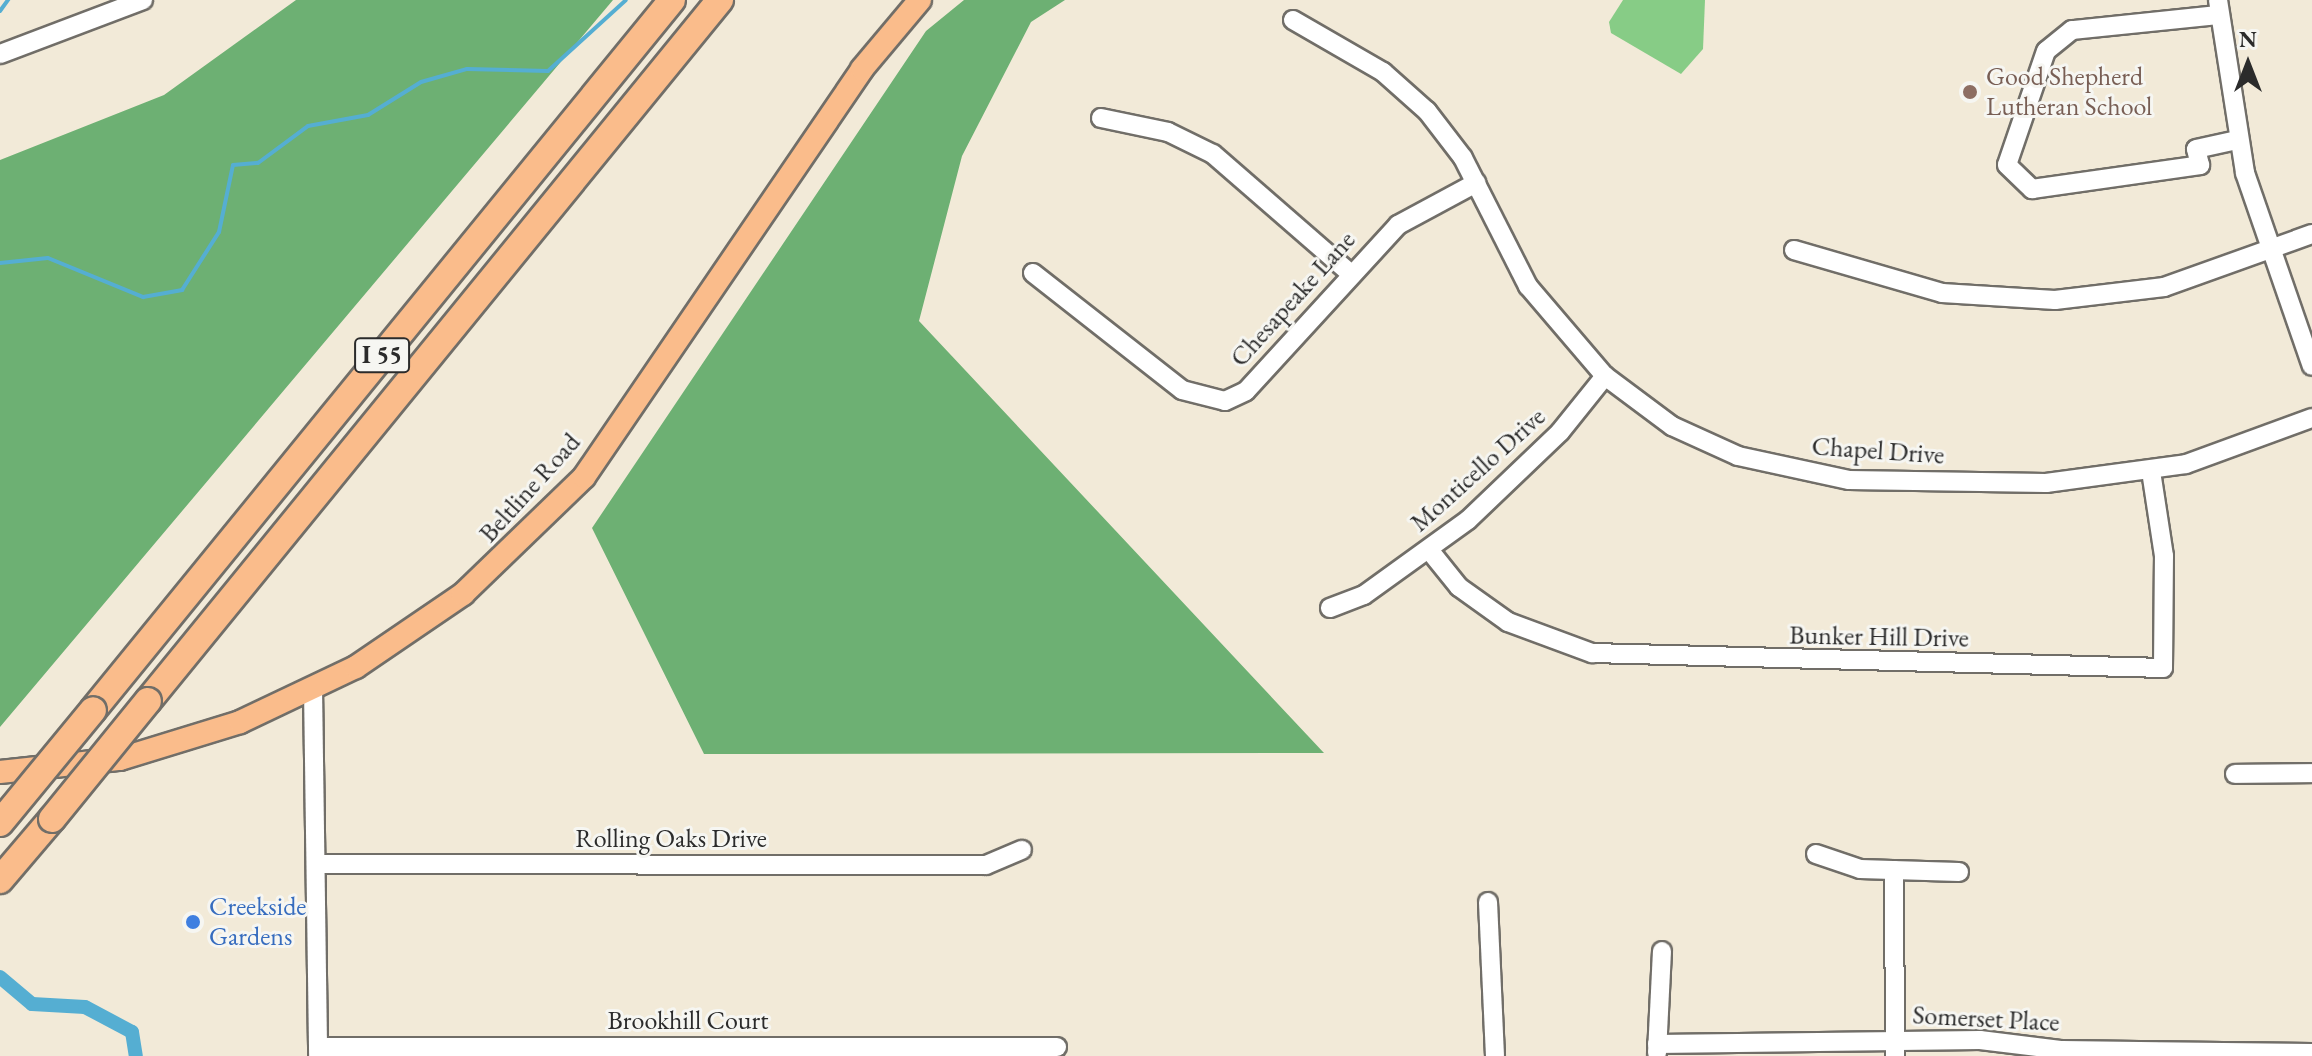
<!DOCTYPE html>
<style>
body{margin:0}
#map{position:relative;width:2312px;height:1056px;overflow:hidden;background:#f2ead8;font-family:"EB Garamond",serif}
div>[style]{position:absolute}
.green>*{inset:0;background:#87cc86}
.forest>*{inset:0;background:#6db073}
.stream>*{height:4px;margin:-2px;padding:0 2px;transform-origin:2px;border-radius:2px;background:#55aed2}
.canal>*{height:14px;margin:-7px;padding:0 7px;transform-origin:7px;border-radius:7px;background:#55aed2}
.roads{filter:drop-shadow(2px 0 #716e68) drop-shadow(-2px 0 #716e68) drop-shadow(0 2px #716e68) drop-shadow(0 -2px #716e68)}
.minor>*{height:18px;margin:-9px;padding:0 9px;transform-origin:9px;border-radius:9px;background:#fff}
.major>*{height:22px;margin:-11px;padding:0 11px;transform-origin:11px;border-radius:11px;background:#fabc8b}
.highway>*{height:26px;margin:-13px;padding:0 13px;transform-origin:13px;border-radius:13px;background:#fabc8b}
.bridges{filter:drop-shadow(2px 0 #716e68) drop-shadow(-2px 0 #716e68) drop-shadow(0 2px #716e68) drop-shadow(0 -2px #716e68)}
.highway-bridge>*{height:26px;margin:-13px;padding:0 13px;transform-origin:13px;border-radius:13px;background:#fabc8b}
.dots>*{width:22px;height:22px;translate:-50% -50%;box-sizing:border-box;border:4px solid #f6f6f2;border-radius:50%}
span{translate:-50% -50%;white-space:nowrap;text-align:center;line-height:1.15;-webkit-text-stroke:6px #f6f6f2;paint-order:stroke}
.shield-label span{padding:2px 6px;background:#f6f6f2;border:2px solid;border-radius:6px;-webkit-text-stroke-width:0}
.shield-label{font-size:24px;color:#2b2b2b;font-weight:700}
.education-label{font-size:26px;color:#785e54}
.left{translate:0 -50%;text-align:left}
.street-label{font-size:26px;color:#2b2b2b}
.shop-label{font-size:26px;color:#366cbe}
.north{position:absolute;left:2208px;top:24px;width:80px;height:80px;-webkit-text-stroke:6px #f6f6f2;paint-order:stroke;rotate:0deg;font-size:22px;font-weight:700;line-height:32px;text-align:center;color:#2b2b2b}
.north::after{content:'';display:block;margin:auto;width:28px;height:36px;background:#2b2b2b;clip-path:polygon(50% 0,100% 100%,50% 72%,0 100%)}
</style>
<div id="map">
<div class="green">
<div style="clip-path:polygon(1623px 0,1705px 0,1703px 49px,1681px 74px,1611px 33px,1609px 22px)"></div>
</div>
<div class="forest">
<div style="clip-path:polygon(296px 0,613px 0,0 727px,0 160px,164px 95px)"></div>
<div style="clip-path:polygon(964px 0,1065px 0,1031px 22px,962px 156px,919px 321px,1324px 753px,704px 754px,592px 528px,926px 31px)"></div>
</div>
<div class="stream">
<div style="left:0;top:11px;width:14px;rotate:-54deg"></div>
<div style="left:0;top:263px;width:48px;rotate:-5.9deg"></div>
<div style="left:48px;top:258px;width:103px;rotate:22.3deg"></div>
<div style="left:143px;top:297px;width:40px;rotate:-10deg"></div>
<div style="left:182px;top:290px;width:69px;rotate:-57.5deg"></div>
<div style="left:219px;top:232px;width:68px;rotate:-78.2deg"></div>
<div style="left:233px;top:165px;width:25px;rotate:-5deg"></div>
<div style="left:258px;top:163px;width:62px;rotate:-36.5deg"></div>
<div style="left:308px;top:126px;width:61px;rotate:-10.4deg"></div>
<div style="left:368px;top:115px;width:62px;rotate:-31.9deg"></div>
<div style="left:421px;top:82px;width:48px;rotate:-15.8deg"></div>
<div style="left:467px;top:69px;width:81px;rotate:1.4deg"></div>
<div style="left:548px;top:71px;width:105px;rotate:-42.3deg"></div>
</div>
<div class="canal">
<div style="left:0;top:977px;width:42px;rotate:40.2deg"></div>
<div style="left:32px;top:1004px;width:53px;rotate:3.2deg"></div>
<div style="left:85px;top:1007px;width:53px;rotate:28deg"></div>
<div style="left:132px;top:1032px;width:24px;rotate:81deg"></div>
</div>
<div class="roads">
<div class="minor">
<div style="left:2218px;top:0;width:175px;rotate:81.1deg"></div>
<div style="left:2245px;top:173px;width:204px;rotate:70.9deg"></div>
<div style="left:2218px;top:15px;width:147px;rotate:174.1deg"></div>
<div style="left:2072px;top:30px;width:33px;rotate:141deg"></div>
<div style="left:2046px;top:51px;width:120px;rotate:108.9deg"></div>
<div style="left:2007px;top:165px;width:35px;rotate:44deg"></div>
<div style="left:2032px;top:189px;width:170px;rotate:-8.1deg"></div>
<div style="left:2200px;top:165px;width:16px;rotate:-104deg"></div>
<div style="left:2196px;top:149px;width:42px;rotate:-12.4deg"></div>
<div style="left:1293px;top:20px;width:104px;rotate:30deg"></div>
<div style="left:1383px;top:72px;width:59px;rotate:41.6deg"></div>
<div style="left:1427px;top:111px;width:59px;rotate:52.5deg"></div>
<div style="left:1463px;top:158px;width:144px;rotate:63.1deg"></div>
<div style="left:1528px;top:286px;width:118px;rotate:49.5deg"></div>
<div style="left:1605px;top:376px;width:84px;rotate:36.7deg"></div>
<div style="left:1672px;top:426px;width:72px;rotate:24.4deg"></div>
<div style="left:1738px;top:456px;width:114px;rotate:12.2deg"></div>
<div style="left:1849px;top:480px;width:197px;rotate:0.9deg"></div>
<div style="left:2046px;top:483px;width:141px;rotate:-7.7deg"></div>
<div style="left:2186px;top:464px;width:134px;rotate:-20.1deg"></div>
<div style="left:0;top:54px;width:153px;rotate:-20.7deg"></div>
<div style="left:1101px;top:118px;width:68px;rotate:11.8deg"></div>
<div style="left:1168px;top:132px;width:50px;rotate:26.1deg"></div>
<div style="left:1213px;top:154px;width:183px;rotate:41deg"></div>
<div style="left:1794px;top:250px;width:154px;rotate:16.2deg"></div>
<div style="left:1942px;top:293px;width:113px;rotate:3.5deg"></div>
<div style="left:2055px;top:300px;width:110px;rotate:-6.8deg"></div>
<div style="left:2164px;top:287px;width:157px;rotate:-19.7deg"></div>
<div style="left:1033px;top:273px;width:189px;rotate:38.1deg"></div>
<div style="left:1182px;top:390px;width:44px;rotate:14.3deg"></div>
<div style="left:1225px;top:401px;width:23px;rotate:-25deg"></div>
<div style="left:1246px;top:391px;width:225px;rotate:-47.5deg"></div>
<div style="left:1398px;top:225px;width:89px;rotate:-28.3deg"></div>
<div style="left:1430px;top:551px;width:46px;rotate:51.1deg"></div>
<div style="left:1459px;top:587px;width:60px;rotate:35.5deg"></div>
<div style="left:1508px;top:622px;width:90px;rotate:20.3deg"></div>
<div style="left:1592px;top:653px;width:571px;rotate:1.5deg"></div>
<div style="left:2163px;top:668px;width:112px;rotate:-89.5deg"></div>
<div style="left:2164px;top:556px;width:86px;rotate:-98.7deg"></div>
<div style="left:1330px;top:608px;width:36px;rotate:-21deg"></div>
<div style="left:1364px;top:595px;width:128px;rotate:-35.8deg"></div>
<div style="left:1468px;top:520px;width:127px;rotate:-43.7deg"></div>
<div style="left:1560px;top:432px;width:72px;rotate:-51.2deg"></div>
<div style="left:313px;top:688px;width:368px;rotate:89.2deg"></div>
<div style="left:2235px;top:774px;width:77px;rotate:-0.7deg"></div>
<div style="left:1816px;top:854px;width:46px;rotate:18.8deg"></div>
<div style="left:1860px;top:869px;width:99px;rotate:1.7deg"></div>
<div style="left:316px;top:864px;width:670px;rotate:0.09deg"></div>
<div style="left:986px;top:865px;width:39px;rotate:-23deg"></div>
<div style="left:1894px;top:870px;width:186px;rotate:89.7deg"></div>
<div style="left:1488px;top:902px;width:154px;rotate:87.4deg"></div>
<div style="left:1657px;top:1044px;width:323px;rotate:-0.7deg"></div>
<div style="left:1980px;top:1040px;width:83px;rotate:7deg"></div>
<div style="left:2062px;top:1050px;width:250px;rotate:0.7deg"></div>
<div style="left:318px;top:1047px;width:739px"></div>
<div style="left:1657px;top:1053px;width:102px;rotate:-87.2deg"></div>
</div>
<div class="major">
<div style="left:0;top:772px;width:121px;rotate:-6.2deg"></div>
<div style="left:120px;top:759px;width:126px;rotate:-17.1deg"></div>
<div style="left:240px;top:722px;width:128px;rotate:-25.4deg"></div>
<div style="left:356px;top:667px;width:130px;rotate:-34.3deg"></div>
<div style="left:463px;top:594px;width:168px;rotate:-44deg"></div>
<div style="left:584px;top:477px;width:494px;rotate:-55.7deg"></div>
<div style="left:862px;top:69px;width:90px;rotate:-50deg"></div>
</div>
<div class="highway">
<div style="left:148px;top:701px;width:905px;rotate:-50.79deg"></div>
<div style="left:93px;top:710px;width:916px;rotate:-50.8deg"></div>
<div style="left:0;top:880px;width:80px;rotate:-49.6deg"></div>
</div>
</div>
<div class="bridges">
<div class="highway-bridge">
<div style="left:52px;top:819px;width:152px;rotate:-50.9deg"></div>
<div style="left:0;top:823px;width:146px;rotate:-50.5deg"></div>
</div>
</div>
<div class="dots">
<div style="left:1970px;top:92px;background:#8d6e63"></div>
<div style="left:193px;top:922px;background:#3f7fe0"></div>
</div>
<div class="shield-label">
<span style="left:382px;top:355px">I 55</span>
</div>
<div class="education-label">
<span class="left" style="left:1986px;top:92px">Good Shepherd<br>Lutheran School</span>
</div>
<div class="street-label">
<span style="left:1293px;top:299px;rotate:-48deg">Chesapeake Lane</span>
<span style="left:1878px;top:451px;rotate:4deg">Chapel Drive</span>
<span style="left:1478px;top:470px;rotate:-42deg">Monticello Drive</span>
<span style="left:530px;top:488px;rotate:-48deg">Beltline Road</span>
<span style="left:1879px;top:637px;rotate:1deg">Bunker Hill Drive</span>
<span style="left:671px;top:839px">Rolling Oaks Drive</span>
<span style="left:1986px;top:1019px;rotate:3deg">Somerset Place</span>
<span style="left:688px;top:1021px">Brookhill Court</span>
</div>
<div class="shop-label">
<span class="left" style="left:209px;top:922px">Creekside<br>Gardens</span>
</div>
<div class="north">N</div>
</div>
